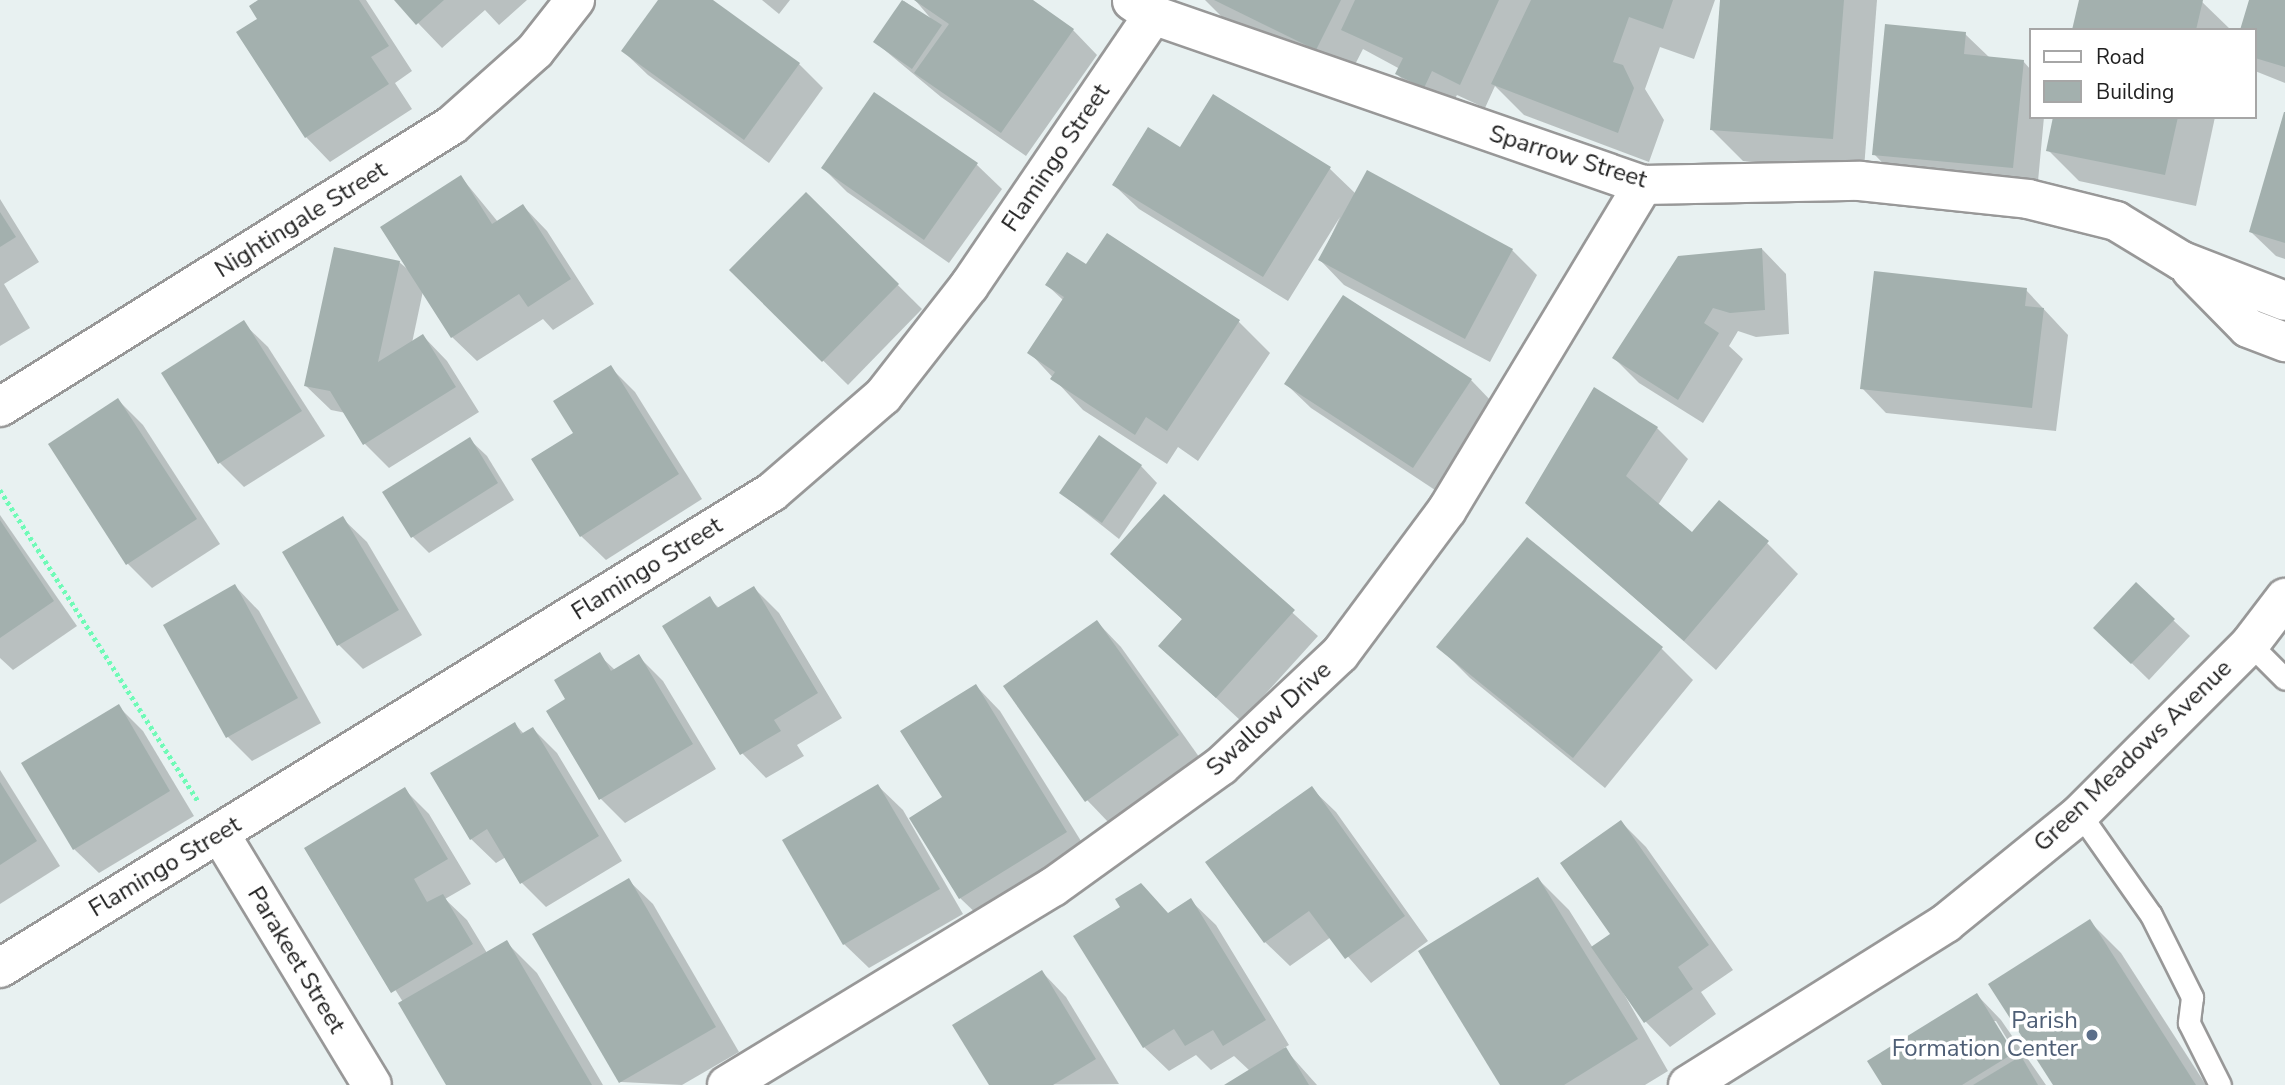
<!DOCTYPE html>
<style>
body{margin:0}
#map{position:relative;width:2285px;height:1085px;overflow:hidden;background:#e8f1f1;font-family:"Nunito Sans",sans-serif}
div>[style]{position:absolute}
.shadow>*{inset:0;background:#0003}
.building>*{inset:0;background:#a3b0ae}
.path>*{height:4.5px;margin-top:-2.25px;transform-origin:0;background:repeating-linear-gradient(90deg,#6ffbb7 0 3.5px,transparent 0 7px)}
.roads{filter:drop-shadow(2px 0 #989898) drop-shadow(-2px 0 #989898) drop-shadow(0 2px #989898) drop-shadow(0 -2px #989898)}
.service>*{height:21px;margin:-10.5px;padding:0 10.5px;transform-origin:10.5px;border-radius:10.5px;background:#fff}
.minor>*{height:38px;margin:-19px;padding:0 19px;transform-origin:19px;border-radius:19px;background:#fff}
.tertiary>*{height:38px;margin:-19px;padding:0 19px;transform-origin:19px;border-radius:19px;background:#fff}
.dots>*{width:19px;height:19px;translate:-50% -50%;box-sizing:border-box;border:4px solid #fff;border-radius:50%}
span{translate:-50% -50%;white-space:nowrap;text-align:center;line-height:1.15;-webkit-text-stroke:7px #fff;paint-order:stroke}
.street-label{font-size:24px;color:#212121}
.service-label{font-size:24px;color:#4e5e75}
.right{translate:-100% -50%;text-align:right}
.legend{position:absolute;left:2029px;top:28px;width:228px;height:91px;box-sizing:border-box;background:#fff;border:2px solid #a6a6a6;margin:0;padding:9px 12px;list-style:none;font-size:21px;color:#212121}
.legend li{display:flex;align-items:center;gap:14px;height:35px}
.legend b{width:35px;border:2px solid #a6a6a6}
</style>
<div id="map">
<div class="shadow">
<div style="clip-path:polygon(262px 0,366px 0,412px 71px,395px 83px,412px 109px,330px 162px,306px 137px,260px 20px)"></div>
<div style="clip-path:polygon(396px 0,527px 0,499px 25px,485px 10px,442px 48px)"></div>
<div style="clip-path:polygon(660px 0,710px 0,799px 64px,823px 88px,769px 163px,648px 75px,623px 51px)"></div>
<div style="clip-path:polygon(762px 0,790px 0,779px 14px)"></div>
<div style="clip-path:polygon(915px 0,1030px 0,1073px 30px,1097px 55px,1026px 156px,941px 97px,875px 42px,904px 1px,933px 21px)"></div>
<div style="clip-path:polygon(1205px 0,1715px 0,1694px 59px,1660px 47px,1645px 89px,1664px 120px,1649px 162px,1524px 115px,1495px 86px,1485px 108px,1457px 95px,1448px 111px,1422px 99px,1397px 74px,1400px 69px,1363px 49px,1347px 80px,1225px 20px)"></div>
<div style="clip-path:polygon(1722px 0,1877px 0,1864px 169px,1743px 161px,1712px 130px)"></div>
<div style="clip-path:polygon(2080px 0,2200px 0,2231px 30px,2074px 30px)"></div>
<div style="clip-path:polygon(2251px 0,2285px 0,2285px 83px,2255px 71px)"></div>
<div style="clip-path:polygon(1965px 34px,1990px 58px,2023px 61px,2031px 70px,2031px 117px,2044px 117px,2037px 192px,1898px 179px,1874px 154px)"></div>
<div style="clip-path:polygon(874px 94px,977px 165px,1002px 189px,949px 263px,847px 192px,823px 168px)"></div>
<div style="clip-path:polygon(1213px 97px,1330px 169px,1356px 194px,1512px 250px,1537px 275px,1490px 362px,1344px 285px,1320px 260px,1340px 217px,1288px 301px,1139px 209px,1114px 185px,1181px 149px)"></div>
<div style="clip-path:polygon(2285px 115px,2285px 259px,2276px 256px,2251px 232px)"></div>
<div style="clip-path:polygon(2055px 117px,2215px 117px,2196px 206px,2079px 181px,2048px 150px)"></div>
<div style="clip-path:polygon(461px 177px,498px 222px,523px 206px,547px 231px,594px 304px,553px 330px,543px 319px,477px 361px,452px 337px,423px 291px,412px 343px,423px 336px,447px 361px,479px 412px,389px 468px,365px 444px,346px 413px,331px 410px,306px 386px,399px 262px,410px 271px)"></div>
<div style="clip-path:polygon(806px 194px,922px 309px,848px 385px,731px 270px)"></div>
<div style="clip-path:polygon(0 199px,39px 262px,4px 284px,30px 328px,0 346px)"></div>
<div style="clip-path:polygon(1107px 236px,1239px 322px,1270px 353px,1198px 461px,1178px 447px,1167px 464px,1083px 410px,1030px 353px,1064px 301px,1047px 285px,1087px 267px)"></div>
<div style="clip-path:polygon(1762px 249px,1786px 274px,1789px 334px,1756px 337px,1738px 331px,1729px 346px,1743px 359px,1703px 423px,1639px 383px,1614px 358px)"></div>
<div style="clip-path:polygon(2026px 290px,2068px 335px,2056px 431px,1886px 413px,1862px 388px)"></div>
<div style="clip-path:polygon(243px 323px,268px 347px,325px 436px,244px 487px,220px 463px)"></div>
<div style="clip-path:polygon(610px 367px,635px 392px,702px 499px,606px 560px,581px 536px,575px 433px)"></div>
<div style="clip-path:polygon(1471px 380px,1495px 405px,1438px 492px,1311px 408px,1286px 384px)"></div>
<div style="clip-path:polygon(118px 400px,143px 425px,220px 544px,152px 588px,128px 564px)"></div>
<div style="clip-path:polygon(1657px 428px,1688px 459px,1658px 505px,1692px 534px,1767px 543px,1798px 574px,1716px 670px,1527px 502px)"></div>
<div style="clip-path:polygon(470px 440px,487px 456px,514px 500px,429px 553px,412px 536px)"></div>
<div style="clip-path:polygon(1141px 466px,1157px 483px,1119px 539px,1061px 493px)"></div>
<div style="clip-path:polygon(1164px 496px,1318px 636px,1241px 721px,1160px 646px,1183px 620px,1112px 554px)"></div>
<div style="clip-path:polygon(0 515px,77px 626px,13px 670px,0 658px)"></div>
<div style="clip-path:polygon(342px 518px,367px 542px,422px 635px,363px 669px,339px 645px)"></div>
<div style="clip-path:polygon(1527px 539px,1662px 649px,1693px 680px,1605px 788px,1470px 678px,1439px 647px)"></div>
<div style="clip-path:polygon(235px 586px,259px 611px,321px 723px,252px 761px,228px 737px)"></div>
<div style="clip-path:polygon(754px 588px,779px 613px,842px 718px,797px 745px,804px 756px,766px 778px,742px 753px,710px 599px,720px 609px)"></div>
<div style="clip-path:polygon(2173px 620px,2190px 636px,2149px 680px,2112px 644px)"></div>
<div style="clip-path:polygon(1097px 622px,1121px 647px,1202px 761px,1111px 825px,1087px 800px)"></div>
<div style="clip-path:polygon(599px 655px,615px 670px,639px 657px,663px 681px,716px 769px,625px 823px,601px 799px,568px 700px)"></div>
<div style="clip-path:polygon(976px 686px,1000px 711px,1091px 857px,985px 922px,960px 898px,944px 798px)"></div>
<div style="clip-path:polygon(119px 707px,143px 731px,194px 816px,99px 873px,74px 849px)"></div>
<div style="clip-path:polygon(515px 724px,524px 734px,533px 729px,557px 753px,622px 861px,546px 907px,521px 882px,506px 857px,496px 863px,471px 839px)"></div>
<div style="clip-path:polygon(0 770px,60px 866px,0 904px)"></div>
<div style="clip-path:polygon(878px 786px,903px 810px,963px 914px,869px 968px,844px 944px)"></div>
<div style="clip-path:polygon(1311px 788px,1336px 812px,1428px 941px,1371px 983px,1331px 937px,1290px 966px,1265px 942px)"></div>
<div style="clip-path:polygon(404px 789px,429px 814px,471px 884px,445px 899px,467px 920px,487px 953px,506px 942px,537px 973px,603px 1085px,448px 1085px,403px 1002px,306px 849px)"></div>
<div style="clip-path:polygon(1621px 822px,1646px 847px,1733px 970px,1701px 992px,1716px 1014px,1670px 1047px,1646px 1022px,1616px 980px,1668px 1071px,1645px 1085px,1502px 1085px,1538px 879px,1569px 910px,1593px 948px,1613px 935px)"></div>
<div style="clip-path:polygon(628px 880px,653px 904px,739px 1052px,682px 1085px,621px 1082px)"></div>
<div style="clip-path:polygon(1191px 901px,1216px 925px,1289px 1045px,1284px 1048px,1317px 1085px,1227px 1085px,1250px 1071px,1234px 1056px,1211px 1070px,1196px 1055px,1169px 1071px,1144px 1047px,1169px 914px)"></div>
<div style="clip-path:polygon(2090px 922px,2121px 953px,2206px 1085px,2055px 1085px)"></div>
<div style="clip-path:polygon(1042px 972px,1066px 997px,1119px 1084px,991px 1085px)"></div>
<div style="clip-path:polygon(evenodd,1977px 995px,2001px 1020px,2046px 1085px,1884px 1085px,1977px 995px,1992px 1021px,1996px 1021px,2020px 1060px,2017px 1061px,1992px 1021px)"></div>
</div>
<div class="building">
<div style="clip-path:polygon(258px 0,359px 0,389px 46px,371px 57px,389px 84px,305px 138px,236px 32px,257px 19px,249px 6px)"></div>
<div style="clip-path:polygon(394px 0,444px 0,416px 25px)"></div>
<div style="clip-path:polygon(658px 0,713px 0,800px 63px,744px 140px,621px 51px)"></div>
<div style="clip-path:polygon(902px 0,942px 25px,912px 69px,873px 42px)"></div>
<div style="clip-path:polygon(914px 0,1033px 0,1074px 29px,1001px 133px,914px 73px,949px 24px)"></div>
<div style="clip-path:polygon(1214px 0,1341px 0,1316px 50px)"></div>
<div style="clip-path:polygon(1355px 0,1499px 0,1460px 85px,1432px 71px,1424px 88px,1395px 74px,1403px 58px,1341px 30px)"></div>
<div style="clip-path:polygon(1531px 0,1673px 0,1663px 29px,1629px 17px,1613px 62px,1623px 65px,1634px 88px,1618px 133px,1491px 84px)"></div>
<div style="clip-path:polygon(1720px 0,1844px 0,1833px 139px,1710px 130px)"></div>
<div style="clip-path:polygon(2079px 0,2203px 0,2196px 30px,2072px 30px)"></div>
<div style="clip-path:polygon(2249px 0,2285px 0,2285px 67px,2255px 58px,2255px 30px,2240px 30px)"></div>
<div style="clip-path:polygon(1885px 24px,1966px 32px,1964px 54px,2024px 60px,2013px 168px,1872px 155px)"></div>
<div style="clip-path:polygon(874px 92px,978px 163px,924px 240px,821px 168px)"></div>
<div style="clip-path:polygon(1213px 94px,1331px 167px,1263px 277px,1112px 185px,1148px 127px,1180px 147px)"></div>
<div style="clip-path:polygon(2284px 112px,2285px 112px,2285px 243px,2249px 232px)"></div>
<div style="clip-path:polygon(2053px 117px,2178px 117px,2165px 175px,2046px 151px)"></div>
<div style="clip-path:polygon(1367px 170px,1513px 249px,1465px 339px,1318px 260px)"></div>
<div style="clip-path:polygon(461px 175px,492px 224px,523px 204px,571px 279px,528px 307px,519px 294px,451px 338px,380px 227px)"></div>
<div style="clip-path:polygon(806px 192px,899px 284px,822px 362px,729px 270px)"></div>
<div style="clip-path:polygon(0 212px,16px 237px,0 247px)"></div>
<div style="clip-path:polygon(1107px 233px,1240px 320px,1167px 431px,1146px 417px,1135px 435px,1050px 379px,1055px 372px,1027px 353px,1064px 297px,1045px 285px,1067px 252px,1086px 264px)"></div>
<div style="clip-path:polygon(334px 247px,400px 261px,378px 362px,423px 334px,456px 387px,363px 445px,330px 391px,304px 386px)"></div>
<div style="clip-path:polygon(1762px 248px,1765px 310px,1730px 313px,1713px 308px,1704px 323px,1719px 333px,1678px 400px,1612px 358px,1678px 256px)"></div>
<div style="clip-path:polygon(1874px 271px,2027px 288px,2025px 306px,2044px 308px,2032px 408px,1860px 389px)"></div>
<div style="clip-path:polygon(1343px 295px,1472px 379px,1413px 468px,1284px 384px)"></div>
<div style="clip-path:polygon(244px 320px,302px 411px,218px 464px,161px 373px)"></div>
<div style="clip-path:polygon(611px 365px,679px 474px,580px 537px,531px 459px,573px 433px,553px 401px)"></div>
<div style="clip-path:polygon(1594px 387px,1658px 427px,1626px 476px,1692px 532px,1719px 500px,1769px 541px,1684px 641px,1525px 503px)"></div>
<div style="clip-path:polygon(118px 398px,197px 519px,126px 565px,48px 444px)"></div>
<div style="clip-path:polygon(1099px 435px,1142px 465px,1102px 523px,1059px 493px)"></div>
<div style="clip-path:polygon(470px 437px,498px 483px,411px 538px,382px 492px)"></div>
<div style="clip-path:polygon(1164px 494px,1295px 610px,1216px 698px,1158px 646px,1182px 619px,1110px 554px)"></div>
<div style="clip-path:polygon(343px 516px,399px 610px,337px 646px,282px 552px)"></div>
<div style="clip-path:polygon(0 520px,54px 601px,0 638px)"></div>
<div style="clip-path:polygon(1527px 537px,1663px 647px,1573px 758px,1436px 647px)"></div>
<div style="clip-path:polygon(2136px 582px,2175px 619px,2131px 664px,2093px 628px)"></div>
<div style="clip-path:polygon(235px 584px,298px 698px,226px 738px,163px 625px)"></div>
<div style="clip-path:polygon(754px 586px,818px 693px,774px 720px,781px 731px,740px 755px,662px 626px,710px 596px,717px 608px)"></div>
<div style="clip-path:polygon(1097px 620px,1179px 735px,1085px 802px,1003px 686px)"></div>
<div style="clip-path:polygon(600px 652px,611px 671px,639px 654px,693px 744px,599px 800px,546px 711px,565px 699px,554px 680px)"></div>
<div style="clip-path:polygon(976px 684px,1067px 832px,959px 899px,909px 818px,942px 797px,900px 731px)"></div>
<div style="clip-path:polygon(119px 704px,170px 791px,73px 850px,21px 763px)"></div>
<div style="clip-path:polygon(515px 722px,521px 734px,533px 727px,599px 836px,520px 884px,487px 829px,470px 840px,430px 773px)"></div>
<div style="clip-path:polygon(0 782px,37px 841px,0 865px)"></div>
<div style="clip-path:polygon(878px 784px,940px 889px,843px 945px,782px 840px)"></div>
<div style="clip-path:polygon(1312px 786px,1405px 916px,1345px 959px,1309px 911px,1264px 943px,1205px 862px)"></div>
<div style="clip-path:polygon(405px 787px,448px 859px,414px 879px,427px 902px,443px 894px,473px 944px,391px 993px,304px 848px)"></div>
<div style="clip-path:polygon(1621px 820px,1709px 945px,1678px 967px,1693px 989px,1644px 1023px,1591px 947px,1610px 934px,1560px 863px)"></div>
<div style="clip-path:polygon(1538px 877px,1638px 1039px,1564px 1085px,1500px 1085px,1418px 951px)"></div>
<div style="clip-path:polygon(629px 878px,716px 1027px,619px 1083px,532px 934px)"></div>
<div style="clip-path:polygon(1141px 883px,1168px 913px,1191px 898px,1266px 1020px,1223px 1046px,1213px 1030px,1185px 1046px,1174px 1029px,1143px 1048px,1073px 936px,1120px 907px,1115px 899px)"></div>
<div style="clip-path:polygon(2090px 919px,2196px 1085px,2053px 1085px,1988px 984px)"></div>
<div style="clip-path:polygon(507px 940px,592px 1085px,446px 1085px,398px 1003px)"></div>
<div style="clip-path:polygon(1042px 970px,1096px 1059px,1053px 1085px,989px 1085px,952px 1025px)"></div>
<div style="clip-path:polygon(1977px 993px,2014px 1053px,1962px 1085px,1882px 1085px,1867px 1061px)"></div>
<div style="clip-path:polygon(1286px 1047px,1309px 1085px,1224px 1085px)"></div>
<div style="clip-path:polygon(2021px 1056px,2038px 1085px,1973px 1085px)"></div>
</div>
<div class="path">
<div style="left:0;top:490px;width:369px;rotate:57.5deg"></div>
</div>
<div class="roads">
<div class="service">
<div style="left:2250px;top:644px;width:49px;rotate:45deg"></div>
<div style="left:2080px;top:814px;width:123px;rotate:54.9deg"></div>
<div style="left:2151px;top:915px;width:92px;rotate:63.4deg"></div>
<div style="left:2192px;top:997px;width:26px;rotate:97deg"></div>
<div style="left:2189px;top:1023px;width:69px;rotate:63.4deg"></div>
</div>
<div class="minor">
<div style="left:1132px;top:1px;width:25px;rotate:34deg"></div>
<div style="left:1153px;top:15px;width:519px;rotate:19.13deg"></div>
<div style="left:1643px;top:185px;width:217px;rotate:-1.1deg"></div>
<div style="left:1860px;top:181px;width:169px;rotate:6.1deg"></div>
<div style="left:2028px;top:199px;width:91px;rotate:14deg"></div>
<div style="left:2116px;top:221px;width:77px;rotate:31.2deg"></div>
<div style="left:2182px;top:261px;width:110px;rotate:21.2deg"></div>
<div style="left:2191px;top:270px;width:81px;rotate:45.5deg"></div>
<div style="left:2248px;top:328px;width:40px;rotate:21deg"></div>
<div style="left:0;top:407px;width:533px;rotate:-31.96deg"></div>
<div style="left:452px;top:125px;width:111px;rotate:-41.7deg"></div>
<div style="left:535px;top:51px;width:65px;rotate:-51.9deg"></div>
<div style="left:220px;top:834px;width:293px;rotate:58.8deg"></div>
<div style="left:0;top:968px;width:907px;rotate:-31.66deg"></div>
<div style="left:772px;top:492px;width:147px;rotate:-40.9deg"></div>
<div style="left:883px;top:396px;width:140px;rotate:-52deg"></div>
<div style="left:969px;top:286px;width:328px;rotate:-55.8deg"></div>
<div style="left:727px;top:1085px;width:381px;rotate:-31.3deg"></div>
<div style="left:1053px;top:887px;width:207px;rotate:-35.8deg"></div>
<div style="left:1221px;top:766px;width:163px;rotate:-43.3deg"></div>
<div style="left:1340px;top:654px;width:179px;rotate:-53.4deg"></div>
<div style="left:1447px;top:510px;width:380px;rotate:-58.9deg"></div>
</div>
<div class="tertiary">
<div style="left:1688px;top:1085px;width:305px;rotate:-32.1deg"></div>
<div style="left:1946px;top:923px;width:173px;rotate:-39.1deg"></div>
<div style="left:2080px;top:814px;width:240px;rotate:-45deg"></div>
<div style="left:2250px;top:644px;width:58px;rotate:-52.7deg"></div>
</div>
</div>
<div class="dots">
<div style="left:2092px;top:1035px;background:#5c6f8a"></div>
</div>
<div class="street-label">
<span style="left:1568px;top:157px;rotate:17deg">Sparrow Street</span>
<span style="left:1056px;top:158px;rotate:-56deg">Flamingo Street</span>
<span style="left:301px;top:220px;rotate:-32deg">Nightingale Street</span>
<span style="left:647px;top:569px;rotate:-32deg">Flamingo Street</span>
<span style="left:1269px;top:719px;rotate:-42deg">Swallow Drive</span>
<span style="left:2133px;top:756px;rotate:-44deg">Green Meadows Avenue</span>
<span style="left:165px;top:867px;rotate:-31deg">Flamingo Street</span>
<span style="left:296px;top:960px;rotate:59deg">Parakeet Street</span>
</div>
<div class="service-label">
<span class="right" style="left:2078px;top:1035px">Parish<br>Formation Center</span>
</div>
<ul class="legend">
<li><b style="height:9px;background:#fff"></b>Road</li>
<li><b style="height:19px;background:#a3b0ae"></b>Building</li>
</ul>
</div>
